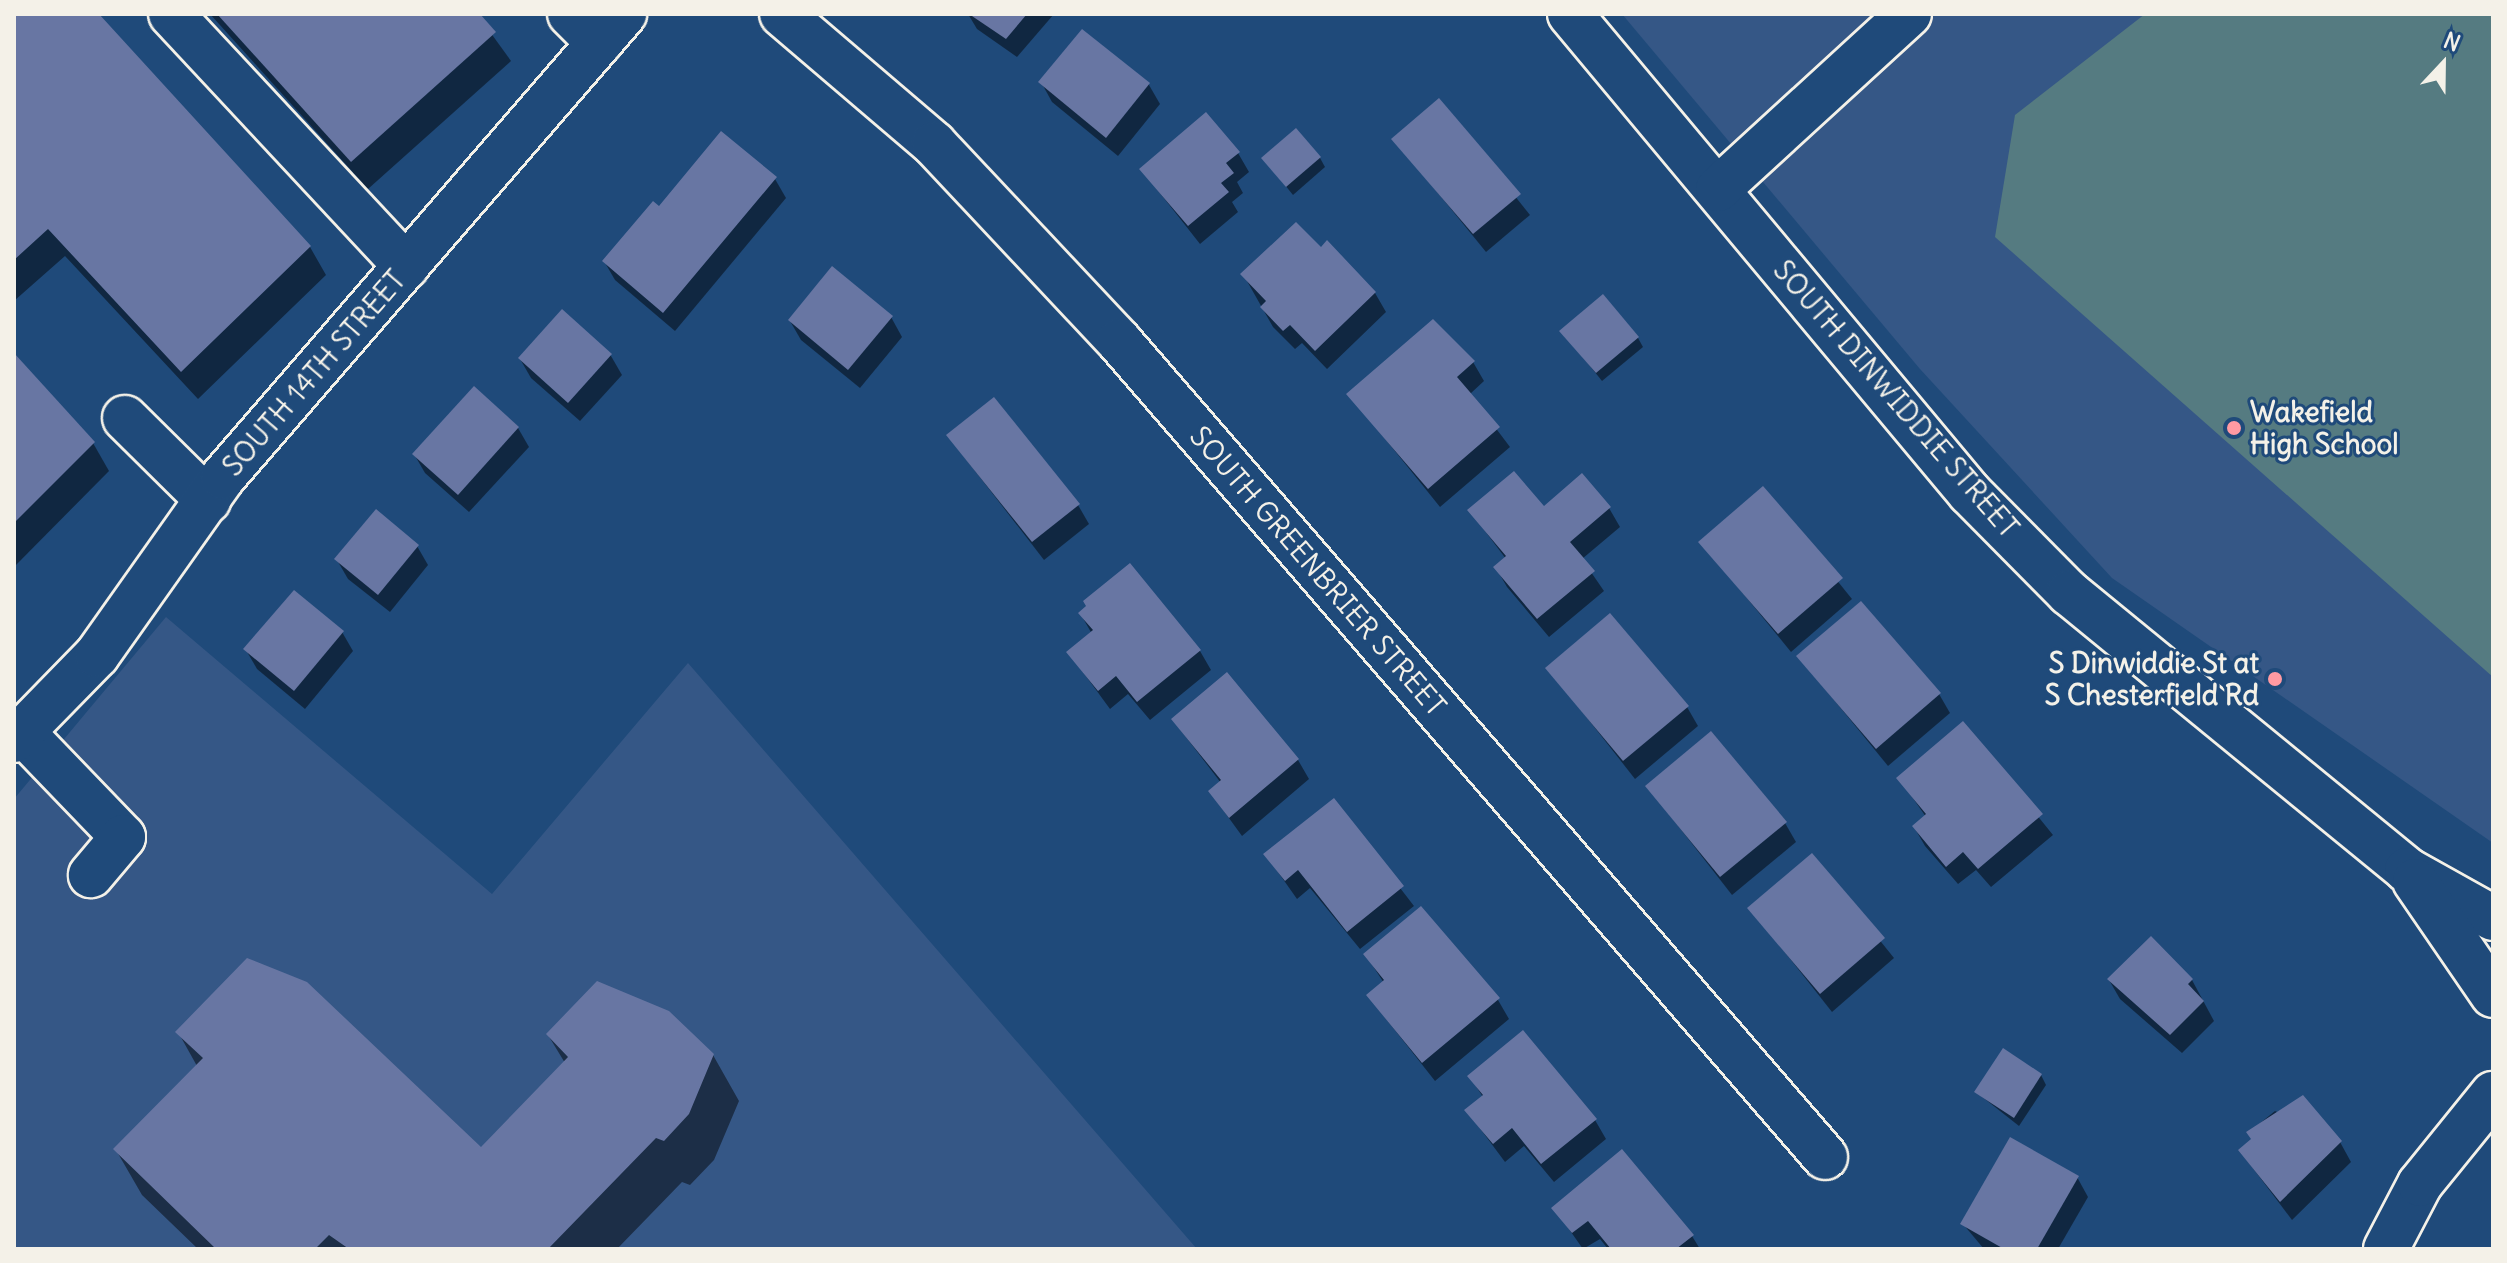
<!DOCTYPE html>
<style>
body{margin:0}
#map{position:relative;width:2507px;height:1263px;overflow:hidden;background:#1f4a7a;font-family:Delius,sans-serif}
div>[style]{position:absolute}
.built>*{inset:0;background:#355786}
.green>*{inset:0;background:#557b81}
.shadow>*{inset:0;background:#0007}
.building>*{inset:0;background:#6876a3}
.roads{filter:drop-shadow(2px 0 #f4f1e8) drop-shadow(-2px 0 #f4f1e8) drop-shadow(0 2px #f4f1e8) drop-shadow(0 -2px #f4f1e8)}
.minor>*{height:44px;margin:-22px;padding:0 22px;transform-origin:22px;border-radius:22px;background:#1f4a7a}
.dots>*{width:22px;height:22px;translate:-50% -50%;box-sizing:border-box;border:4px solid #1f4a7a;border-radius:50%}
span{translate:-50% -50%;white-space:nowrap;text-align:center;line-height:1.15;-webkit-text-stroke:6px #1f4a7a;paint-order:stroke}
.street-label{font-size:28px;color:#f4f1e8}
.poi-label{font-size:28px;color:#f4f1e8;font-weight:700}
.left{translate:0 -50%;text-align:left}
.right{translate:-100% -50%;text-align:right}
.frame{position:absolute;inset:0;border:16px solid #f4f1e8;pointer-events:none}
.north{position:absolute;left:2403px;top:24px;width:80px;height:80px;-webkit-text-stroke:6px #1f4a7a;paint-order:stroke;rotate:22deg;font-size:22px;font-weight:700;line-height:32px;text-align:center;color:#f4f1e8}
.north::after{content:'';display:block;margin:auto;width:28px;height:36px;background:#f4f1e8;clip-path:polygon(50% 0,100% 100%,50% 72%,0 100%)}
</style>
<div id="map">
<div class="built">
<div style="clip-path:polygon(1622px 14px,2493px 14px,2493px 843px,2112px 578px,1920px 369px)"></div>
<div style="clip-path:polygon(166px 617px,492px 894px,688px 663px,1197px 1249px,14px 1249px,14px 799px)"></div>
</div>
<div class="green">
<div style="clip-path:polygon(2145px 14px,2493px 14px,2493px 677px,1995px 237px,2015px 115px)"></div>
</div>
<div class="shadow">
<div style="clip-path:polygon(18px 14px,96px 14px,310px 247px,326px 275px,198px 399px,65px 256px,14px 301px,14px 17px)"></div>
<div style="clip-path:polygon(210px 14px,477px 14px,511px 61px,368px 189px)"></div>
<div style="clip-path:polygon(968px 14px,1054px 14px,1017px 57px,977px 29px)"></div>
<div style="clip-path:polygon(1083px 31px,1149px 85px,1160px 104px,1118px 156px,1052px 102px,1041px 82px)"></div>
<div style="clip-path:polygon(1439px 101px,1530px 215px,1486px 252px,1394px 139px)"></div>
<div style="clip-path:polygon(1238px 153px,1249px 172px,1237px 182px,1243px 193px,1232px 202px,1238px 212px,1200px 244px,1141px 169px)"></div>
<div style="clip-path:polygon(1320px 158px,1325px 167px,1293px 195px,1264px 159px)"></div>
<div style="clip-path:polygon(775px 179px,786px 198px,675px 331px,615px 280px,604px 261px,659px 208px)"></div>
<div style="clip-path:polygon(1320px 250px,1375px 293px,1386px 312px,1327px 369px,1302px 343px,1295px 349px,1273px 327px,1243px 274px)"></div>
<div style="clip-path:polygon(562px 312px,611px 356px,622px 375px,580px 421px,531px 378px,520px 359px)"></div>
<div style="clip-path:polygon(891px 317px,902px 337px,860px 388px,801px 340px,790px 321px)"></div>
<div style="clip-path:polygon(1562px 331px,1638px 338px,1643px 347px,1602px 381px)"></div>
<div style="clip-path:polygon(14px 356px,93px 443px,109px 471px,14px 567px)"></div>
<div style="clip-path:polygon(1473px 362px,1484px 381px,1470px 394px,1510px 447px,1440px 507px,1349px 394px)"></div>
<div style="clip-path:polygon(474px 389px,518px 428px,529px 447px,469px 512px,425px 473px,414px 454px)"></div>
<div style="clip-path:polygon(948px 436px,1078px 505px,1089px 524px,1044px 560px)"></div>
<div style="clip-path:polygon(1763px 489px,1852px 599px,1791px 652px,1701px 542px)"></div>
<div style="clip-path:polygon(1609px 508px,1620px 527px,1582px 559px,1604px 591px,1549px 637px,1507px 587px,1496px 568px,1506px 559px,1470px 511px)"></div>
<div style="clip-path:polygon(417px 546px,428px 565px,390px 612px,348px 579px,337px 560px)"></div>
<div style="clip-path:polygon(1088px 607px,1200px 651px,1211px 670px,1150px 720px,1128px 694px,1110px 709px,1069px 653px,1092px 634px,1080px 613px)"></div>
<div style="clip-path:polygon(342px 632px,353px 651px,305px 709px,257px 669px,246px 650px)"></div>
<div style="clip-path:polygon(1799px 657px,1939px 694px,1950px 713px,1888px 766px)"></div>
<div style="clip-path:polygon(1548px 668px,1687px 707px,1698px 726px,1635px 779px)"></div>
<div style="clip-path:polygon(1173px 720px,1298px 760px,1309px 779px,1242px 836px,1210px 792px,1221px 783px)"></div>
<div style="clip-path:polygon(1963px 724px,2053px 835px,1991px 887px,1976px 870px,1958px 884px,1925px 846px,1914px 827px,1926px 817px,1899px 778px)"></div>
<div style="clip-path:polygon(1647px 786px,1785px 823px,1796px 842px,1732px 895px)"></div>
<div style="clip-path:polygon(1333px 801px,1414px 906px,1360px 949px,1310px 888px,1297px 899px,1266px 855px)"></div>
<div style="clip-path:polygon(1812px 856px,1894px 958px,1832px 1012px,1750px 908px)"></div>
<div style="clip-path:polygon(1365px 954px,1498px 1000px,1509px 1019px,1435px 1081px,1368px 996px,1384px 983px)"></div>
<div style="clip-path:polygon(2109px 980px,2192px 980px,2214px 1021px,2182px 1053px,2120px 999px)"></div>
<div style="clip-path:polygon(178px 1032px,481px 1149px,565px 1063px,548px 1035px,713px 1055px,739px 1101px,714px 1160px,690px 1185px,682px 1182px,617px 1249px,198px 1249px,142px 1195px,116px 1150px,197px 1066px)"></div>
<div style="clip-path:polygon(2041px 1075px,2046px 1085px,2019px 1126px,1976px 1092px)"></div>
<div style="clip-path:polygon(1470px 1077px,1595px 1120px,1606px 1139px,1554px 1182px,1524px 1146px,1505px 1162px,1467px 1111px,1483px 1097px)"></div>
<div style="clip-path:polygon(2275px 1111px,2340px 1142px,2351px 1162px,2292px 1220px,2240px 1151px,2253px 1140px,2248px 1133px)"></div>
<div style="clip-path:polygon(2077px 1177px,2088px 1197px,2058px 1249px,1984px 1249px,1963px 1224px)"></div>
<div style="clip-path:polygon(1554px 1208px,1692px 1236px,1700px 1249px,1608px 1249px,1600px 1239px,1583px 1249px)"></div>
</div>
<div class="building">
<div style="clip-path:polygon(15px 14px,99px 14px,311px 246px,181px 372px,48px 229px,14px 260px)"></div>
<div style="clip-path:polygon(217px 14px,480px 14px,496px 32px,351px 162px)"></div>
<div style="clip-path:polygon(969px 14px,1027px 14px,1006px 39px)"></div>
<div style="clip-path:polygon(1082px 29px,1150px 83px,1106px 138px,1038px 82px)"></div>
<div style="clip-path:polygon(1439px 98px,1521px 194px,1473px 234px,1391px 139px)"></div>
<div style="clip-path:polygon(1206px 112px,1240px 152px,1226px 163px,1234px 173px,1221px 183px,1229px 192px,1188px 226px,1139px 169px)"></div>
<div style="clip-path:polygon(1296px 128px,1321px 157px,1286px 187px,1261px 158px)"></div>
<div style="clip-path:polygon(721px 131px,777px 177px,663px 313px,602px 261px,653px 201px,659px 206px)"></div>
<div style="clip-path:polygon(1296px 222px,1321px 247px,1327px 240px,1376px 292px,1315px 351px,1290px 325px,1283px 331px,1260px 307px,1266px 301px,1240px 274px)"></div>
<div style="clip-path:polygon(832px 266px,893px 316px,848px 370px,788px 320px)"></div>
<div style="clip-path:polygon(1603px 294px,1639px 337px,1596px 373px,1559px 331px)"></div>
<div style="clip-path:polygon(562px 309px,612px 354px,568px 403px,518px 358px)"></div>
<div style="clip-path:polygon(1433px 319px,1475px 361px,1457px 377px,1500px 427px,1428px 489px,1346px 394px)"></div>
<div style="clip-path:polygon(14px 353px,95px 442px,14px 523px)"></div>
<div style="clip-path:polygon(474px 386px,519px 427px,458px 495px,412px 454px)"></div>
<div style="clip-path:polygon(994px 397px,1080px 504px,1032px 542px,946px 435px)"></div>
<div style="clip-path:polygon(1514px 471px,1544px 506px,1582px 473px,1611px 507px,1570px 542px,1595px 571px,1537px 619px,1493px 567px,1506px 556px,1467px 510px)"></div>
<div style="clip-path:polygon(1763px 486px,1843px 578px,1778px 634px,1698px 542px)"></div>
<div style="clip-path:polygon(376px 509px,419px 545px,378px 595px,334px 559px)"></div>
<div style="clip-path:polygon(1130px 563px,1201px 650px,1137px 702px,1116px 676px,1098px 691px,1066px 652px,1093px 630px,1078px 613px,1086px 606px,1083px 601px)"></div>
<div style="clip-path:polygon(294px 590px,344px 631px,294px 691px,243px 649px)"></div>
<div style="clip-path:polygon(1861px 601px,1941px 693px,1876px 749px,1796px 656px)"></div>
<div style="clip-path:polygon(1610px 613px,1689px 706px,1623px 761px,1545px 668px)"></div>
<div style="clip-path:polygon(1227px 672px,1299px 759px,1229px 818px,1208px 791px,1221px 780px,1171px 719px)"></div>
<div style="clip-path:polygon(1963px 721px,2043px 814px,1978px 869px,1963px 852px,1946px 867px,1912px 826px,1926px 814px,1896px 778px)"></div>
<div style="clip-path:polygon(1711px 731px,1787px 822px,1720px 877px,1645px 786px)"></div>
<div style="clip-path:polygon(1334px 798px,1404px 886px,1347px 932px,1298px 870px,1285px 881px,1263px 854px)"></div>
<div style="clip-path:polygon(1812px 853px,1885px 938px,1820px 994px,1747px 908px)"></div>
<div style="clip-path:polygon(1421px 906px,1500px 998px,1422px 1063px,1366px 995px,1384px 980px,1363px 954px)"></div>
<div style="clip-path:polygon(2151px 936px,2193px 979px,2188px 984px,2204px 1001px,2170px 1035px,2107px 979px)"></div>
<div style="clip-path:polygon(247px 958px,307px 982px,481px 1147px,568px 1057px,546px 1034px,597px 981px,669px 1011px,714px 1054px,689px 1114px,664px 1141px,656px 1138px,548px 1249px,349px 1249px,329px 1235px,315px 1249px,216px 1249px,113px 1149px,203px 1058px,175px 1032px)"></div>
<div style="clip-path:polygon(1523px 1030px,1597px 1119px,1541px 1164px,1512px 1128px,1493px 1144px,1464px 1110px,1483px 1095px,1467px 1076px)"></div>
<div style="clip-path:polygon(2003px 1048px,2042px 1074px,2014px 1118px,1974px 1092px)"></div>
<div style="clip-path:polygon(2303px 1095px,2342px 1141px,2280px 1202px,2238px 1150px,2251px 1139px,2246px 1132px)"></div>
<div style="clip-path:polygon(2010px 1137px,2079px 1176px,2037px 1249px,2004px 1249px,1960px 1224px)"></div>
<div style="clip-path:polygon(1622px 1149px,1694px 1235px,1676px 1249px,1611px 1249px,1588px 1221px,1572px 1233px,1551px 1208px)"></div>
</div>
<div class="roads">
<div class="minor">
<div style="left:171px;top:14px;width:345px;rotate:47deg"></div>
<div style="left:570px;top:14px;width:41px;rotate:45deg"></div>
<div style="left:782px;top:14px;width:200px;rotate:40.5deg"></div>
<div style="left:934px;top:144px;width:270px;rotate:46.8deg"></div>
<div style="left:1119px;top:341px;width:1079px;rotate:49.13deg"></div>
<div style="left:1570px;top:14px;width:624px;rotate:50.14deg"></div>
<div style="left:1970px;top:493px;width:141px;rotate:45.3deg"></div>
<div style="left:2069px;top:593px;width:437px;rotate:39.3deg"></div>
<div style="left:2407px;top:870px;width:98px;rotate:29.2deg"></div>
<div style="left:1718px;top:189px;width:259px;rotate:-42.5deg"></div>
<div style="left:125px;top:418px;width:117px;rotate:44.7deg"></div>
<div style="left:21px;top:731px;width:147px;rotate:46.1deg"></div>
<div style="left:123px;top:837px;width:50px;rotate:130.1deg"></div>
<div style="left:14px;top:740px;width:119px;rotate:-45.7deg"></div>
<div style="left:97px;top:655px;width:218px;rotate:-54.7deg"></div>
<div style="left:223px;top:477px;width:613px;rotate:-49.1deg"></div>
<div style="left:2415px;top:881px;width:138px;rotate:55.6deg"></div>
<div style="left:2386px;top:1249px;width:73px;rotate:-62.4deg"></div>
<div style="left:2420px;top:1184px;width:116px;rotate:-51deg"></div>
</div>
</div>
<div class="dots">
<div style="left:2234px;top:428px;background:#ff9aa2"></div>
<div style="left:2275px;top:679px;background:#ff9aa2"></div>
</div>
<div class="street-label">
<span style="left:314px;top:373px;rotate:-49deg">SOUTH 14TH STREET</span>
<span style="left:1896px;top:399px;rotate:49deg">SOUTH DINWIDDIE STREET</span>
<span style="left:1318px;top:571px;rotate:49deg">SOUTH GREENBRIER STREET</span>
</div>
<div class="poi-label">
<span class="left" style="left:2250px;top:428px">Wakefield<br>High School</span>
<span class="right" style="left:2259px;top:679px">S Dinwiddie St at<br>S Chesterfield Rd</span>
</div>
<div class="frame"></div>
<div class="north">N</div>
</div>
